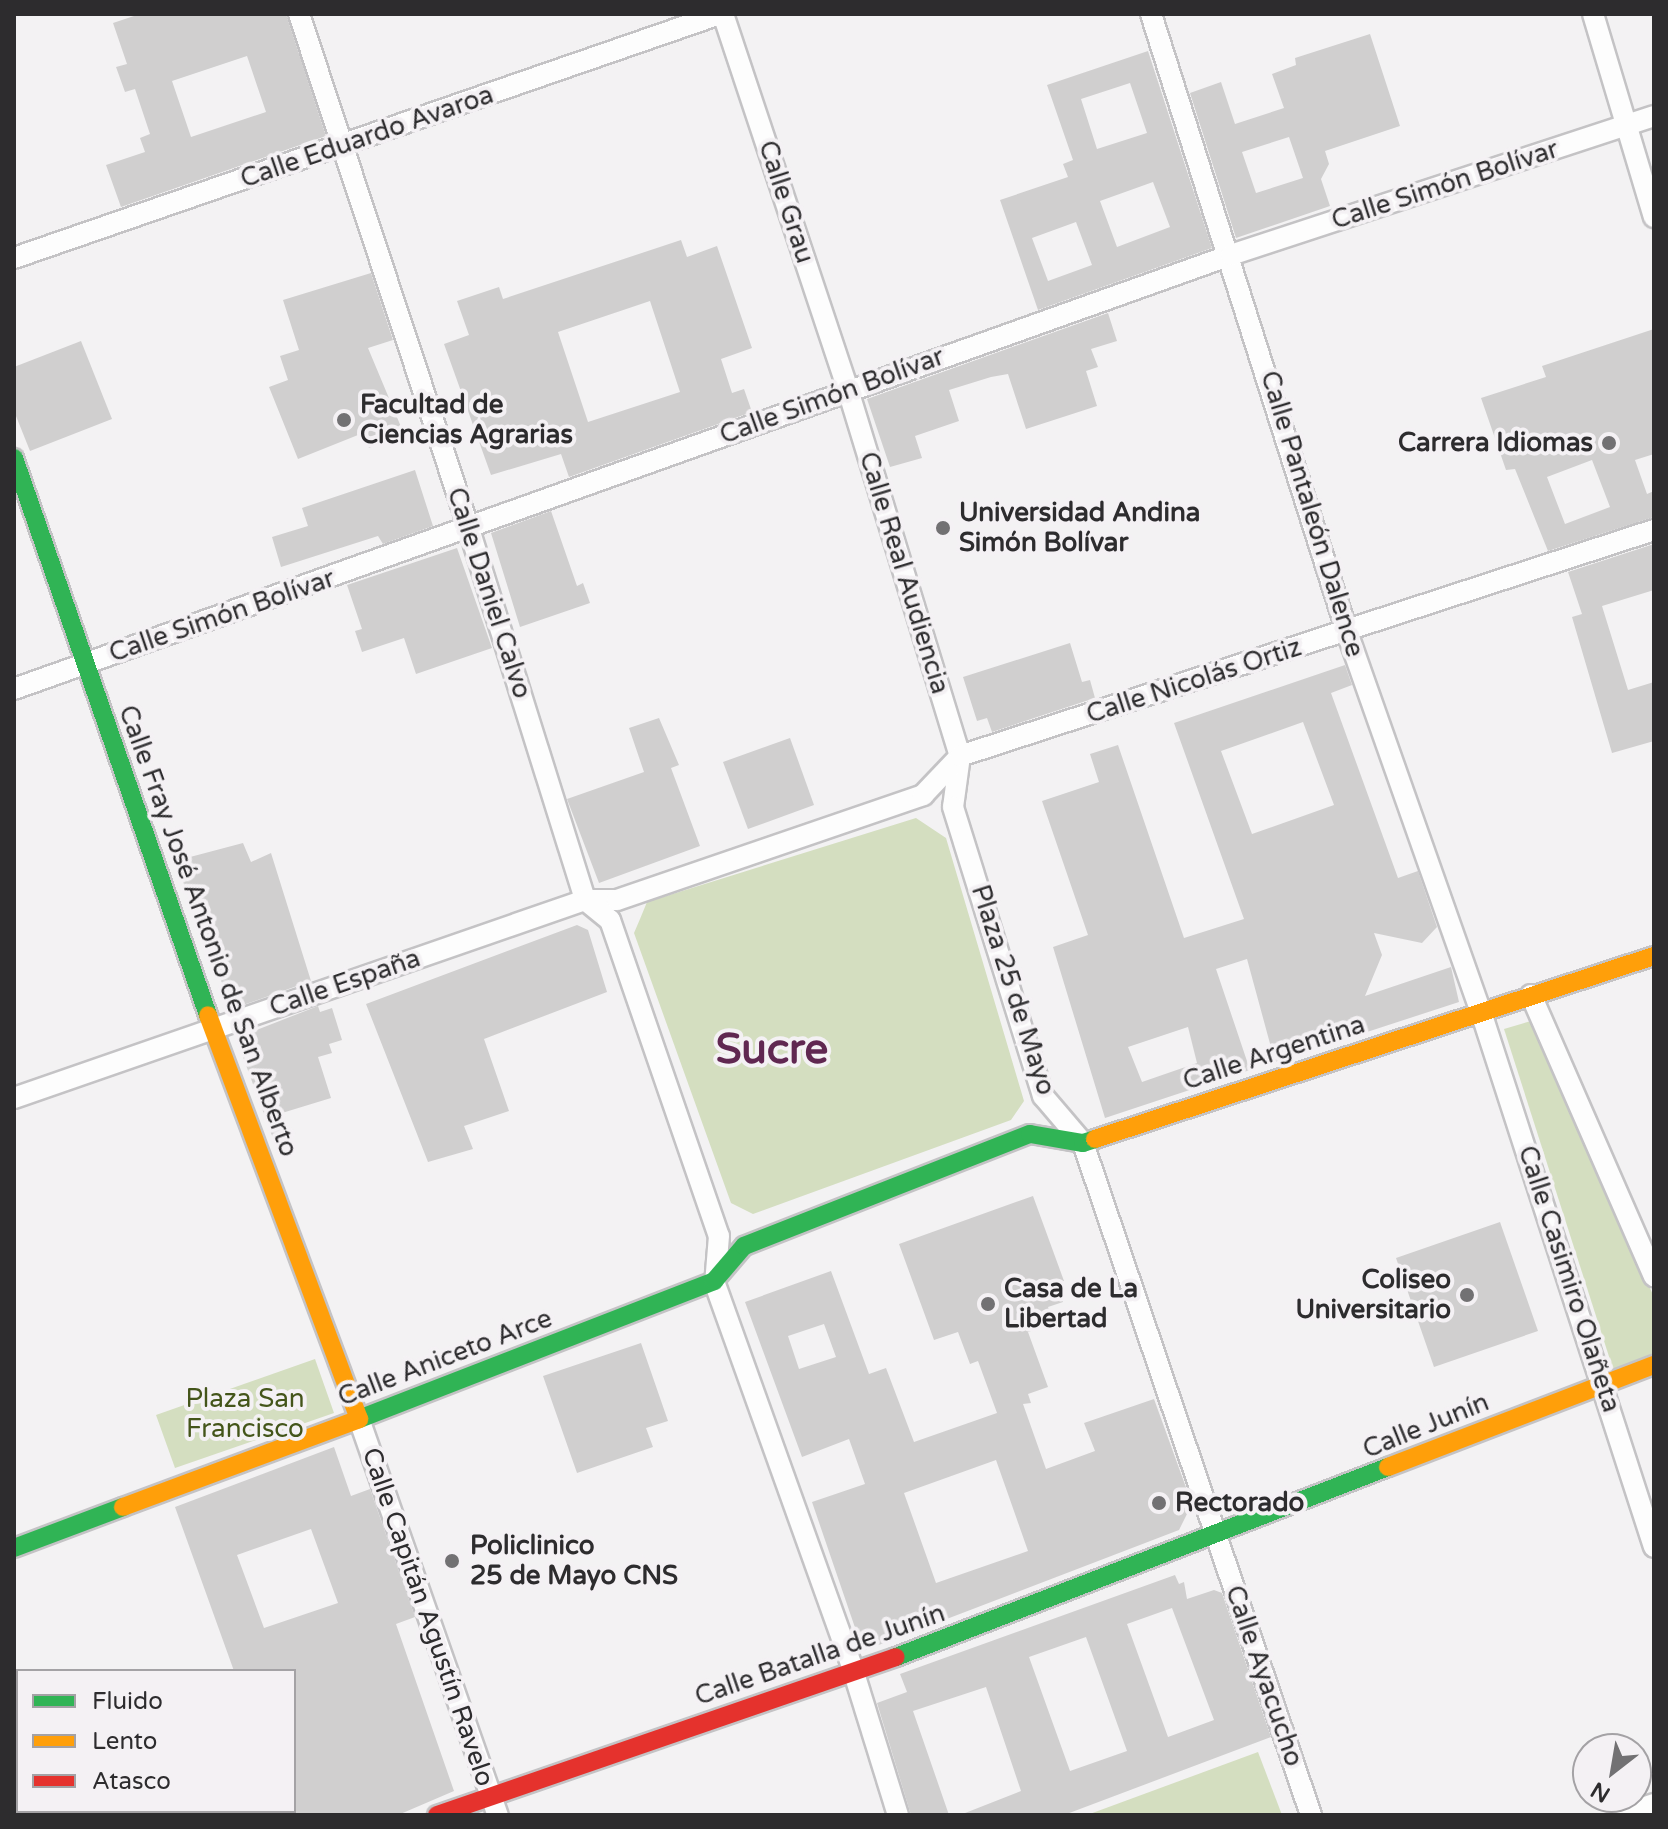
<!DOCTYPE html>
<meta charset="utf-8">
<style>
body{margin:0}
#map{position:relative;width:1668px;height:1829px;overflow:hidden;background:#f3f2f3;font-family:"Varela Round",sans-serif}
div>[style]{position:absolute}
.green>*{inset:0;background:#d4dec0}
.building>*{inset:0;background:#d0cfcf}
.roads{filter:drop-shadow(2px 0 #c4c3c5) drop-shadow(-2px 0 #c4c3c5) drop-shadow(0 2px #c4c3c5) drop-shadow(0 -2px #c4c3c5)}
.street>*{height:20px;margin:-10px;padding:0 10px;transform-origin:10px;border-radius:10px;background:#fdfdfd}
.fast>*{height:18px;margin:-9px;padding:0 9px;transform-origin:9px;border-radius:9px;background:#30b455}
.slow>*{height:18px;margin:-9px;padding:0 9px;transform-origin:9px;border-radius:9px;background:#ff9f0a}
.jam>*{height:18px;margin:-9px;padding:0 9px;transform-origin:9px;border-radius:9px;background:#e5322d}
.dots>*{width:22px;height:22px;translate:-50% -50%;box-sizing:border-box;border:4px solid #f4f1f4;border-radius:50%}
span{translate:-50% -50%;white-space:nowrap;text-align:center;line-height:1.15;-webkit-text-stroke:8px #f4f1f4;paint-order:stroke}
.street-label{font-size:26px;color:#2d2c2e}
.poi-label{font-size:26px;color:#2d2c2e;font-weight:700}
.left{translate:0 -50%;text-align:left}
.right{translate:-100% -50%;text-align:right}
.park-label{font-size:26px;color:#44551a}
.town-label{font-size:42px;color:#602751;font-weight:700}
.frame{position:absolute;inset:0;border:16px solid #2d2c2e;pointer-events:none}
.legend{position:absolute;left:16px;top:1669px;width:280px;height:144px;box-sizing:border-box;background:#f4f1f4;border:2px solid #a4a2a5;margin:0;padding:10px 14px;list-style:none;font-size:24px;color:#2d2c2e}
.legend li{display:flex;align-items:center;gap:16px;height:40px}
.legend b{width:40px;border:2px solid #a4a2a5}
.north{position:absolute;left:1572px;top:1733px;width:80px;height:80px;box-sizing:border-box;background:#f4f1f4;border:2px solid #a4a2a5;border-radius:50%;rotate:211deg;font-size:22px;font-weight:700;line-height:32px;text-align:center;color:#2d2c2e}
.north::after{content:'';display:block;margin:auto;width:28px;height:36px;background:#727173;clip-path:polygon(50% 0,100% 100%,50% 72%,0 100%)}
</style>
<div id="map">
<div class="green">
<div style="clip-path:polygon(916px 818px,946px 838px,1024px 1101px,1011px 1120px,753px 1214px,731px 1203px,634px 933px,640px 919px,647px 902px)"></div>
<div style="clip-path:polygon(1531px 1021px,1654px 1297px,1654px 1358px,1613px 1369px,1504px 1029px)"></div>
<div style="clip-path:polygon(315px 1359px,334px 1413px,175px 1468px,156px 1415px)"></div>
<div style="clip-path:polygon(1258px 1752px,1282px 1815px,1087px 1815px)"></div>
</div>
<div class="building">
<div style="clip-path:polygon(evenodd,140px 14px,286px 14px,326px 136px,121px 207px,106px 165px,145px 152px,140px 138px,150px 134px,135px 89px,125px 92px,116px 67px,127px 64px,113px 23px,140px 14px,247px 56px,266px 112px,191px 137px,172px 81px,247px 56px)"></div>
<div style="clip-path:polygon(evenodd,1370px 34px,1400px 126px,1325px 151px,1329px 164px,1321px 179px,1330px 206px,1236px 238px,1190px 93px,1221px 82px,1235px 124px,1284px 108px,1272px 74px,1296px 65px,1295px 58px,1370px 34px,1289px 137px,1303px 178px,1256px 193px,1242px 152px,1289px 137px)"></div>
<div style="clip-path:polygon(evenodd,1148px 51px,1212px 248px,1038px 310px,1000px 200px,1068px 177px,1063px 164px,1073px 160px,1047px 85px,1148px 51px,1130px 83px,1147px 133px,1097px 149px,1081px 99px,1130px 83px,1148px 51px,1153px 182px,1170px 227px,1117px 247px,1100px 201px,1153px 182px,1148px 51px,1076px 222px,1092px 265px,1048px 281px,1032px 238px,1076px 222px)"></div>
<div style="clip-path:polygon(evenodd,681px 240px,687px 257px,717px 246px,752px 348px,721px 359px,732px 393px,744px 389px,752px 412px,569px 477px,561px 454px,491px 475px,444px 344px,469px 335px,457px 301px,499px 287px,503px 299px,681px 240px,650px 301px,680px 392px,588px 422px,558px 332px,650px 301px)"></div>
<div style="clip-path:polygon(371px 273px,393px 340px,368px 348px,404px 434px,369px 448px,363px 433px,298px 459px,269px 387px,288px 380px,280px 356px,299px 350px,283px 300px)"></div>
<div style="clip-path:polygon(1108px 313px,1117px 341px,1091px 349px,1098px 367px,1086px 371px,1097px 406px,1026px 429px,1008px 374px,991px 377px,949px 390px,959px 421px,915px 436px,922px 458px,890px 467px,867px 399px)"></div>
<div style="clip-path:polygon(evenodd,1654px 329px,1654px 454px,1635px 460px,1647px 494px,1654px 491px,1654px 517px,1548px 551px,1515px 469px,1506px 470px,1481px 398px,1546px 377px,1542px 366px,1654px 329px,1592px 460px,1610px 507px,1565px 524px,1547px 477px,1592px 460px)"></div>
<div style="clip-path:polygon(81px 341px,112px 419px,30px 451px,14px 411px,14px 367px)"></div>
<div style="clip-path:polygon(415px 470px,433px 526px,383px 544px,378px 536px,281px 567px,272px 537px,308px 526px,302px 508px)"></div>
<div style="clip-path:polygon(551px 511px,577px 586px,583px 583px,590px 603px,520px 627px,491px 533px)"></div>
<div style="clip-path:polygon(1654px 544px,1654px 590px,1602px 606px,1628px 690px,1654px 682px,1654px 741px,1612px 753px,1572px 617px,1582px 614px,1568px 572px)"></div>
<div style="clip-path:polygon(457px 548px,492px 648px,416px 674px,404px 638px,362px 652px,355px 631px,362px 629px,347px 585px)"></div>
<div style="clip-path:polygon(1070px 643px,1082px 682px,1090px 680px,1095px 698px,992px 732px,987px 718px,977px 721px,963px 677px)"></div>
<div style="clip-path:polygon(evenodd,1345px 665px,1352px 685px,1331px 693px,1398px 878px,1418px 871px,1437px 927px,1422px 943px,1374px 933px,1382px 955px,1365px 996px,1451px 967px,1459px 1002px,1275px 1062px,1247px 959px,1216px 969px,1250px 1070px,1105px 1118px,1053px 947px,1088px 935px,1042px 801px,1099px 782px,1090px 754px,1118px 745px,1184px 938px,1244px 919px,1174px 723px,1345px 665px,1303px 722px,1334px 805px,1252px 834px,1221px 751px,1303px 722px,1345px 665px,1188px 1027px,1197px 1063px,1142px 1082px,1128px 1047px,1188px 1027px)"></div>
<div style="clip-path:polygon(659px 718px,679px 765px,671px 768px,700px 846px,599px 883px,567px 799px,644px 772px,629px 728px)"></div>
<div style="clip-path:polygon(790px 738px,814px 805px,748px 829px,723px 762px)"></div>
<div style="clip-path:polygon(243px 843px,251px 862px,271px 853px,311px 981px,232px 1009px,175px 861px)"></div>
<div style="clip-path:polygon(577px 925px,588px 930px,607px 992px,484px 1039px,509px 1111px,464px 1126px,473px 1149px,428px 1162px,366px 1004px)"></div>
<div style="clip-path:polygon(318px 1006px,320px 1012px,332px 1008px,342px 1040px,329px 1044px,332px 1053px,318px 1057px,331px 1098px,282px 1113px,289px 1137px,274px 1141px,236px 1038px)"></div>
<div style="clip-path:polygon(evenodd,1033px 1196px,1064px 1281px,1056px 1284px,1063px 1302px,1048px 1307px,1054px 1323px,1028px 1332px,1048px 1387px,1028px 1394px,1031px 1403px,1023px 1404px,1046px 1469px,1095px 1451px,1084px 1423px,1154px 1399px,1192px 1504px,1179px 1530px,863px 1651px,812px 1502px,865px 1484px,849px 1439px,802px 1457px,745px 1302px,831px 1271px,869px 1374px,886px 1368px,914px 1442px,997px 1413px,978px 1361px,970px 1364px,958px 1332px,934px 1340px,899px 1244px,1033px 1196px,824px 1324px,836px 1357px,799px 1369px,788px 1336px,824px 1324px,1033px 1196px,996px 1460px,1028px 1551px,936px 1583px,904px 1493px,996px 1460px)"></div>
<div style="clip-path:polygon(1500px 1222px,1538px 1331px,1434px 1367px,1396px 1258px)"></div>
<div style="clip-path:polygon(641px 1343px,668px 1421px,646px 1428px,653px 1447px,577px 1473px,543px 1376px)"></div>
<div style="clip-path:polygon(evenodd,334px 1447px,351px 1496px,370px 1489px,415px 1617px,396px 1624px,454px 1791px,398px 1815px,294px 1815px,294px 1671px,234px 1671px,175px 1507px,334px 1447px,311px 1529px,338px 1603px,264px 1628px,237px 1555px,311px 1529px)"></div>
<div style="clip-path:polygon(evenodd,1175px 1575px,1179px 1584px,1184px 1582px,1187px 1599px,1214px 1590px,1222px 1593px,1271px 1737px,1064px 1815px,960px 1815px,1021px 1791px,986px 1687px,913px 1711px,949px 1815px,911px 1815px,877px 1703px,907px 1692px,900px 1674px,1175px 1575px,1172px 1608px,1214px 1720px,1168px 1737px,1127px 1624px,1172px 1608px,1175px 1575px,1086px 1637px,1127px 1751px,1070px 1771px,1029px 1657px,1086px 1637px)"></div>
</div>
<div class="roads">
<div class="street">
<div style="left:299px;top:14px;width:542px;rotate:71.73deg"></div>
<div style="left:469px;top:529px;width:389px;rotate:72.6deg"></div>
<div style="left:723px;top:14px;width:396px;rotate:71.6deg"></div>
<div style="left:848px;top:390px;width:383px;rotate:73deg"></div>
<div style="left:960px;top:756px;width:51px;rotate:97.8deg"></div>
<div style="left:953px;top:807px;width:303px;rotate:72.7deg"></div>
<div style="left:1043px;top:1096px;width:62px;rotate:49.6deg"></div>
<div style="left:1083px;top:1143px;width:710px;rotate:71.26deg"></div>
<div style="left:1151px;top:14px;width:648px;rotate:72.4deg"></div>
<div style="left:1347px;top:632px;width:403px;rotate:70.6deg"></div>
<div style="left:1481px;top:1012px;width:562px;rotate:72.08deg"></div>
<div style="left:1593px;top:14px;width:212px;rotate:73.3deg"></div>
<div style="left:14px;top:258px;width:747px;rotate:-19.07deg"></div>
<div style="left:14px;top:689px;width:1292px;rotate:-19.63deg"></div>
<div style="left:1231px;top:255px;width:445px;rotate:-18.2deg"></div>
<div style="left:585px;top:900px;width:32px;rotate:39deg"></div>
<div style="left:610px;top:920px;width:334px;rotate:71deg"></div>
<div style="left:719px;top:1236px;width:48px;rotate:94.8deg"></div>
<div style="left:715px;top:1284px;width:413px;rotate:70.3deg"></div>
<div style="left:854px;top:1673px;width:149px;rotate:72.8deg"></div>
<div style="left:1531px;top:995px;width:307px;rotate:66.4deg"></div>
<div style="left:14px;top:1098px;width:604px;rotate:-19.12deg"></div>
<div style="left:585px;top:900px;width:32px"></div>
<div style="left:617px;top:900px;width:324px;rotate:-18.9deg"></div>
<div style="left:923px;top:795px;width:54px;rotate:-46.5deg"></div>
<div style="left:960px;top:756px;width:730px;rotate:-18.04deg"></div>
<div style="left:359px;top:1419px;width:420px;rotate:70.7deg"></div>
<div style="left:1622px;top:1815px;width:34px;rotate:-19deg"></div>
</div>
<div class="fast">
<div style="left:14px;top:458px;width:590px;rotate:70.8deg"></div>
<div style="left:359px;top:1419px;width:381px;rotate:-21.2deg"></div>
<div style="left:714px;top:1281px;width:46px;rotate:-49.4deg"></div>
<div style="left:744px;top:1246px;width:307px;rotate:-21.4deg"></div>
<div style="left:1030px;top:1134px;width:54px;rotate:9.6deg"></div>
<div style="left:1083px;top:1143px;width:13px;rotate:-18deg"></div>
<div style="left:14px;top:1548px;width:116px;rotate:-20.6deg"></div>
<div style="left:896px;top:1657px;width:527px;rotate:-21.12deg"></div>
</div>
<div class="slow">
<div style="left:1095px;top:1139px;width:588px;rotate:-18.13deg"></div>
<div style="left:1388px;top:1467px;width:285px;rotate:-21deg"></div>
<div style="left:123px;top:1507px;width:252px;rotate:-20.4deg"></div>
<div style="left:359px;top:1419px;width:431px;rotate:-110.5deg"></div>
</div>
<div class="jam">
<div style="left:437px;top:1815px;width:485px;rotate:-19deg"></div>
</div>
</div>
<div class="dots">
<div style="left:344px;top:420px;background:#727173"></div>
<div style="left:1609px;top:443px;background:#727173"></div>
<div style="left:943px;top:528px;background:#727173"></div>
<div style="left:1467px;top:1295px;background:#727173"></div>
<div style="left:988px;top:1304px;background:#727173"></div>
<div style="left:1159px;top:1503px;background:#727173"></div>
<div style="left:452px;top:1561px;background:#727173"></div>
</div>
<div class="street-label">
<span style="left:367px;top:137px;rotate:-19deg">Calle Eduardo Avaroa</span>
<span style="left:1445px;top:185px;rotate:-18deg">Calle Simón Bolívar</span>
<span style="left:786px;top:202px;rotate:72deg">Calle Grau</span>
<span style="left:832px;top:396px;rotate:-20deg">Calle Simón Bolívar</span>
<span style="left:1312px;top:514px;rotate:73deg">Calle Pantaleón Dalence</span>
<span style="left:904px;top:573px;rotate:73deg">Calle Real Audiencia</span>
<span style="left:489px;top:593px;rotate:72deg">Calle Daniel Calvo</span>
<span style="left:222px;top:616px;rotate:-19deg">Calle Simón Bolívar</span>
<span style="left:1194px;top:681px;rotate:-18deg">Calle Nicolás Ortiz</span>
<span style="left:208px;top:931px;rotate:70deg">Calle Fray José Antonio de San Alberto</span>
<span style="left:345px;top:983px;rotate:-19deg">Calle España</span>
<span style="left:1013px;top:990px;rotate:72deg">Plaza 25 de Mayo</span>
<span style="left:1274px;top:1053px;rotate:-18deg">Calle Argentina</span>
<span style="left:1569px;top:1279px;rotate:72deg">Calle Casimiro Olañeta</span>
<span style="left:445px;top:1358px;rotate:-21deg">Calle Aniceto Arce</span>
<span style="left:1426px;top:1426px;rotate:-22deg">Calle Junín</span>
<span style="left:428px;top:1617px;rotate:71deg">Calle Capitán Agustín Ravelo</span>
<span style="left:820px;top:1655px;rotate:-19deg">Calle Batalla de Junín</span>
<span style="left:1264px;top:1676px;rotate:71deg">Calle Ayacucho</span>
</div>
<div class="poi-label">
<span class="left" style="left:360px;top:420px">Facultad de<br>Ciencias Agrarias</span>
<span class="right" style="left:1593px;top:443px">Carrera Idiomas</span>
<span class="left" style="left:959px;top:528px">Universidad Andina<br>Simón Bolívar</span>
<span class="right" style="left:1451px;top:1295px">Coliseo<br>Universitario</span>
<span class="left" style="left:1004px;top:1304px">Casa de La<br>Libertad</span>
<span class="left" style="left:1175px;top:1503px">Rectorado</span>
<span class="left" style="left:470px;top:1561px">Policlinico<br>25 de Mayo CNS</span>
</div>
<div class="park-label">
<span style="left:245px;top:1414px">Plaza San<br>Francisco</span>
</div>
<div class="town-label">
<span style="left:772px;top:1050px">Sucre</span>
</div>
<div class="frame"></div>
<ul class="legend">
<li><b style="height:10px;background:#30b455"></b>Fluido</li>
<li><b style="height:10px;background:#ff9f0a"></b>Lento</li>
<li><b style="height:10px;background:#e5322d"></b>Atasco</li>
</ul>
<div class="north">N</div>
</div>
